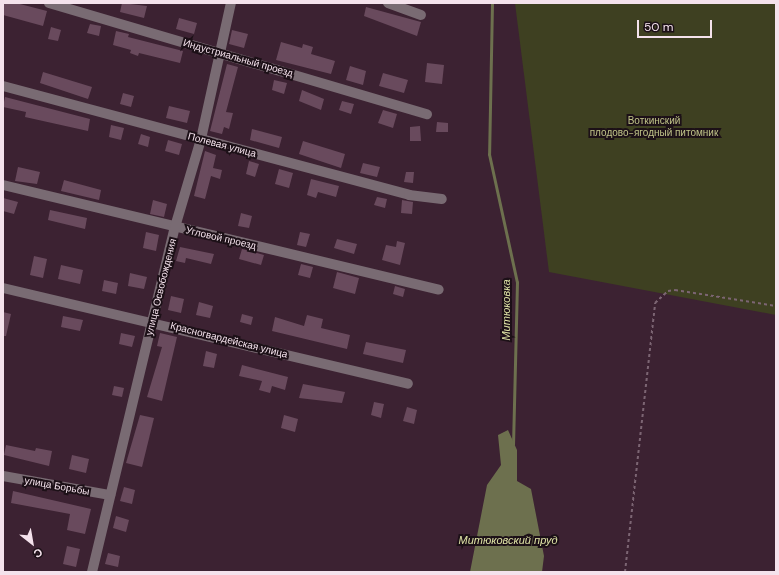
<!DOCTYPE html>
<meta charset="utf-8">
<style>
body{margin:0}
#map{position:relative;width:779px;height:575px;overflow:hidden;background:#3c2232;font-family:"DM Sans",sans-serif}
div>[style]{position:absolute}
.green>*{inset:0;background:#3e4021}
.water>*{inset:0;background:#6d704e}
.stream>*{height:3px;margin:-1.5px;padding:0 1.5px;transform-origin:1.5px;border-radius:1.5px;background:#6d704e}
.building>*{inset:0;background:#694a5d}
.path>*{height:2px;margin-top:-1px;transform-origin:0;background:repeating-linear-gradient(90deg,#7c6573 0 3px,transparent 0 6px)}
.minor>*{height:10px;margin:-5px;padding:0 5px;transform-origin:5px;border-radius:5px;background:#796b73}
span{translate:-50% -50%;white-space:nowrap;text-align:center;line-height:1.15;-webkit-text-stroke:4px #1c1017;paint-order:stroke}
.street-label{font-size:10px;color:#f4e2ec}
.park-label{font-size:10px;color:#c0c489}
.water-label{font-size:11px;color:#dfe3a6;font-style:italic}
.frame{position:absolute;inset:0;border:4px solid #f4e2ec;pointer-events:none}
.north{position:absolute;left:12px;top:523px;width:40px;height:40px;-webkit-text-stroke:3px #1c1017;paint-order:stroke;rotate:149deg;font-size:11px;font-weight:700;line-height:16px;text-align:center;color:#f4e2ec}
.north::after{content:'';display:block;margin:auto;width:14px;height:18px;background:#f4e2ec;clip-path:polygon(50% 0,100% 100%,50% 72%,0 100%)}
.scale{position:absolute;left:637px;top:20px;width:75px;height:18px;box-sizing:border-box;border:2px solid #f4e2ec;border-top:0;padding-left:5px;font-size:12px;line-height:14px;white-space:nowrap;color:#f4e2ec;-webkit-text-stroke:3px #1c1017;paint-order:stroke}
</style>
<div id="map">
<div class="green">
<div style="clip-path:polygon(515px 3px,776px 3px,776px 315px,549px 272px)"></div>
</div>
<div class="water">
<div style="clip-path:polygon(508px 430px,517px 450px,517px 481px,531px 489px,544px 556px,542px 572px,470px 572px,487px 485px,501px 465px,498px 435px)"></div>
</div>
<div class="stream">
<div style="left:492px;top:3px;width:151px;rotate:91.1deg"></div>
<div style="left:489px;top:154px;width:131px;rotate:77.7deg"></div>
<div style="left:517px;top:282px;width:162px;rotate:91.4deg"></div>
</div>
<div class="building">
<div style="clip-path:polygon(3px 3px,16px 3px,47px 11px,43px 26px,3px 15px)"></div>
<div style="clip-path:polygon(122px 3px,147px 6px,144px 18px,120px 12px)"></div>
<div style="clip-path:polygon(366px 7px,421px 22px,417px 36px,364px 16px)"></div>
<div style="clip-path:polygon(179px 18px,197px 23px,194px 34px,176px 29px)"></div>
<div style="clip-path:polygon(90px 24px,101px 26px,99px 36px,87px 33px)"></div>
<div style="clip-path:polygon(51px 27px,61px 30px,58px 41px,48px 39px)"></div>
<div style="clip-path:polygon(232px 30px,248px 34px,244px 48px,229px 44px)"></div>
<div style="clip-path:polygon(116px 31px,129px 34px,128px 37px,183px 51px,180px 63px,139px 53px,138px 56px,130px 53px,131px 50px,113px 45px)"></div>
<div style="clip-path:polygon(281px 42px,302px 48px,303px 44px,313px 47px,311px 54px,335px 61px,331px 74px,276px 60px)"></div>
<div style="clip-path:polygon(427px 63px,444px 65px,442px 84px,425px 82px)"></div>
<div style="clip-path:polygon(227px 64px,238px 67px,226px 112px,233px 113px,229px 129px,224px 127px,222px 134px,210px 131px)"></div>
<div style="clip-path:polygon(350px 66px,366px 71px,363px 85px,346px 80px)"></div>
<div style="clip-path:polygon(43px 72px,92px 87px,88px 99px,40px 83px)"></div>
<div style="clip-path:polygon(383px 73px,408px 80px,404px 93px,379px 86px)"></div>
<div style="clip-path:polygon(274px 80px,287px 83px,284px 94px,272px 90px)"></div>
<div style="clip-path:polygon(302px 90px,324px 99px,321px 110px,299px 101px)"></div>
<div style="clip-path:polygon(123px 93px,134px 96px,131px 107px,120px 104px)"></div>
<div style="clip-path:polygon(5px 97px,90px 119px,88px 131px,25px 117px,26px 112px,3px 107px)"></div>
<div style="clip-path:polygon(342px 101px,354px 104px,351px 114px,339px 110px)"></div>
<div style="clip-path:polygon(169px 106px,190px 111px,187px 123px,166px 118px)"></div>
<div style="clip-path:polygon(383px 110px,397px 114px,393px 128px,378px 123px)"></div>
<div style="clip-path:polygon(437px 122px,448px 123px,448px 132px,436px 132px)"></div>
<div style="clip-path:polygon(111px 125px,124px 128px,121px 140px,109px 137px)"></div>
<div style="clip-path:polygon(420px 126px,421px 141px,410px 141px,410px 127px)"></div>
<div style="clip-path:polygon(252px 129px,282px 137px,279px 148px,250px 140px)"></div>
<div style="clip-path:polygon(141px 134px,150px 137px,148px 147px,138px 144px)"></div>
<div style="clip-path:polygon(168px 140px,182px 144px,179px 155px,165px 151px)"></div>
<div style="clip-path:polygon(303px 141px,345px 154px,341px 168px,299px 154px)"></div>
<div style="clip-path:polygon(205px 151px,216px 155px,213px 168px,222px 170px,220px 179px,211px 176px,205px 199px,194px 196px)"></div>
<div style="clip-path:polygon(249px 161px,259px 164px,255px 177px,246px 174px)"></div>
<div style="clip-path:polygon(363px 163px,380px 167px,377px 177px,360px 173px)"></div>
<div style="clip-path:polygon(18px 167px,40px 172px,37px 184px,15px 181px)"></div>
<div style="clip-path:polygon(279px 169px,293px 173px,289px 188px,275px 184px)"></div>
<div style="clip-path:polygon(406px 172px,414px 172px,413px 183px,404px 182px)"></div>
<div style="clip-path:polygon(311px 179px,339px 186px,336px 197px,318px 192px,316px 198px,307px 195px)"></div>
<div style="clip-path:polygon(64px 180px,101px 190px,99px 200px,61px 191px)"></div>
<div style="clip-path:polygon(377px 197px,387px 199px,385px 208px,374px 205px)"></div>
<div style="clip-path:polygon(3px 198px,18px 202px,14px 214px,3px 211px)"></div>
<div style="clip-path:polygon(153px 200px,167px 204px,164px 217px,150px 214px)"></div>
<div style="clip-path:polygon(402px 200px,413px 202px,412px 214px,401px 213px)"></div>
<div style="clip-path:polygon(50px 210px,87px 218px,85px 229px,48px 220px)"></div>
<div style="clip-path:polygon(241px 213px,252px 216px,249px 228px,238px 226px)"></div>
<div style="clip-path:polygon(146px 232px,159px 235px,156px 251px,143px 248px)"></div>
<div style="clip-path:polygon(300px 232px,310px 234px,306px 247px,297px 245px)"></div>
<div style="clip-path:polygon(337px 239px,357px 244px,354px 254px,334px 248px)"></div>
<div style="clip-path:polygon(397px 241px,405px 243px,400px 265px,382px 260px,386px 245px,396px 247px)"></div>
<div style="clip-path:polygon(180px 247px,214px 254px,211px 264px,186px 258px,185px 263px,176px 261px)"></div>
<div style="clip-path:polygon(242px 249px,264px 255px,261px 265px,239px 259px)"></div>
<div style="clip-path:polygon(34px 256px,47px 259px,43px 278px,30px 275px)"></div>
<div style="clip-path:polygon(301px 264px,313px 267px,310px 278px,298px 275px)"></div>
<div style="clip-path:polygon(61px 265px,83px 270px,80px 284px,58px 279px)"></div>
<div style="clip-path:polygon(337px 272px,359px 278px,355px 294px,333px 288px)"></div>
<div style="clip-path:polygon(130px 273px,147px 277px,144px 289px,128px 286px)"></div>
<div style="clip-path:polygon(104px 280px,118px 283px,116px 294px,102px 291px)"></div>
<div style="clip-path:polygon(395px 286px,405px 289px,403px 297px,393px 294px)"></div>
<div style="clip-path:polygon(171px 296px,184px 299px,181px 313px,168px 310px)"></div>
<div style="clip-path:polygon(199px 302px,213px 306px,210px 318px,196px 315px)"></div>
<div style="clip-path:polygon(3px 312px,11px 314px,6px 336px,3px 336px)"></div>
<div style="clip-path:polygon(242px 314px,253px 317px,251px 325px,240px 322px)"></div>
<div style="clip-path:polygon(307px 315px,323px 319px,321px 328px,350px 335px,347px 349px,272px 331px,275px 317px,304px 326px)"></div>
<div style="clip-path:polygon(63px 316px,83px 320px,80px 331px,61px 327px)"></div>
<div style="clip-path:polygon(121px 333px,135px 336px,132px 347px,119px 344px)"></div>
<div style="clip-path:polygon(160px 333px,177px 337px,162px 401px,147px 397px,162px 347px,157px 346px)"></div>
<div style="clip-path:polygon(366px 342px,406px 350px,403px 363px,363px 354px)"></div>
<div style="clip-path:polygon(206px 351px,217px 354px,214px 368px,203px 366px)"></div>
<div style="clip-path:polygon(242px 365px,288px 377px,285px 390px,272px 386px,270px 393px,259px 390px,262px 381px,239px 376px)"></div>
<div style="clip-path:polygon(303px 384px,345px 392px,342px 403px,299px 398px)"></div>
<div style="clip-path:polygon(114px 386px,124px 388px,122px 397px,112px 395px)"></div>
<div style="clip-path:polygon(374px 402px,384px 404px,381px 418px,371px 415px)"></div>
<div style="clip-path:polygon(407px 407px,417px 410px,414px 424px,403px 421px)"></div>
<div style="clip-path:polygon(140px 415px,154px 418px,142px 467px,126px 463px)"></div>
<div style="clip-path:polygon(284px 415px,298px 419px,295px 432px,281px 428px)"></div>
<div style="clip-path:polygon(6px 445px,35px 451px,36px 448px,52px 451px,49px 466px,4px 455px)"></div>
<div style="clip-path:polygon(72px 455px,89px 459px,86px 473px,69px 469px)"></div>
<div style="clip-path:polygon(124px 487px,135px 490px,132px 504px,120px 501px)"></div>
<div style="clip-path:polygon(13px 491px,91px 509px,85px 534px,67px 530px,70px 514px,11px 503px)"></div>
<div style="clip-path:polygon(116px 516px,129px 520px,126px 532px,113px 528px)"></div>
<div style="clip-path:polygon(67px 546px,80px 549px,76px 567px,63px 564px)"></div>
<div style="clip-path:polygon(108px 553px,120px 556px,118px 567px,105px 564px)"></div>
</div>
<div class="path">
<div style="left:625px;top:572px;width:271px;rotate:-83.6deg"></div>
<div style="left:655px;top:303px;width:18px;rotate:-43deg"></div>
<div style="left:668px;top:291px;width:7px;rotate:-8deg"></div>
<div style="left:675px;top:290px;width:102px;rotate:9deg"></div>
</div>
<div class="minor">
<div style="left:49px;top:3px;width:394px;rotate:16.4deg"></div>
<div style="left:388px;top:3px;width:35px;rotate:20deg"></div>
<div style="left:3px;top:86px;width:420px;rotate:15deg"></div>
<div style="left:409px;top:195px;width:33px;rotate:7deg"></div>
<div style="left:3px;top:185px;width:448px;rotate:13.5deg"></div>
<div style="left:3px;top:288px;width:416px;rotate:13.3deg"></div>
<div style="left:3px;top:476px;width:109px;rotate:10.1deg"></div>
<div style="left:92px;top:572px;width:355px;rotate:-76.5deg"></div>
<div style="left:175px;top:227px;width:92px;rotate:-73.5deg"></div>
<div style="left:201px;top:139px;width:139px;rotate:-77.6deg"></div>
</div>
<div class="street-label">
<span style="left:238px;top:58px;rotate:16deg">Индустриальный проезд</span>
<span style="left:222px;top:145px;rotate:15deg">Полевая улица</span>
<span style="left:221px;top:238px;rotate:13deg">Угловой проезд</span>
<span style="left:161px;top:287px;rotate:-76deg">улица Освобождения</span>
<span style="left:229px;top:340px;rotate:14deg">Красногвардейская улица</span>
<span style="left:57px;top:486px;rotate:10deg">улица Борьбы</span>
</div>
<div class="park-label">
<span style="left:654px;top:126px">Воткинский<br>плодово-ягодный питомник</span>
</div>
<div class="water-label">
<span style="left:506px;top:310px;rotate:-90deg">Митюковка</span>
<span style="left:508px;top:540px">Митюковский пруд</span>
</div>
<div class="frame"></div>
<div class="north">С</div>
<div class="scale">50 m</div>
</div>
